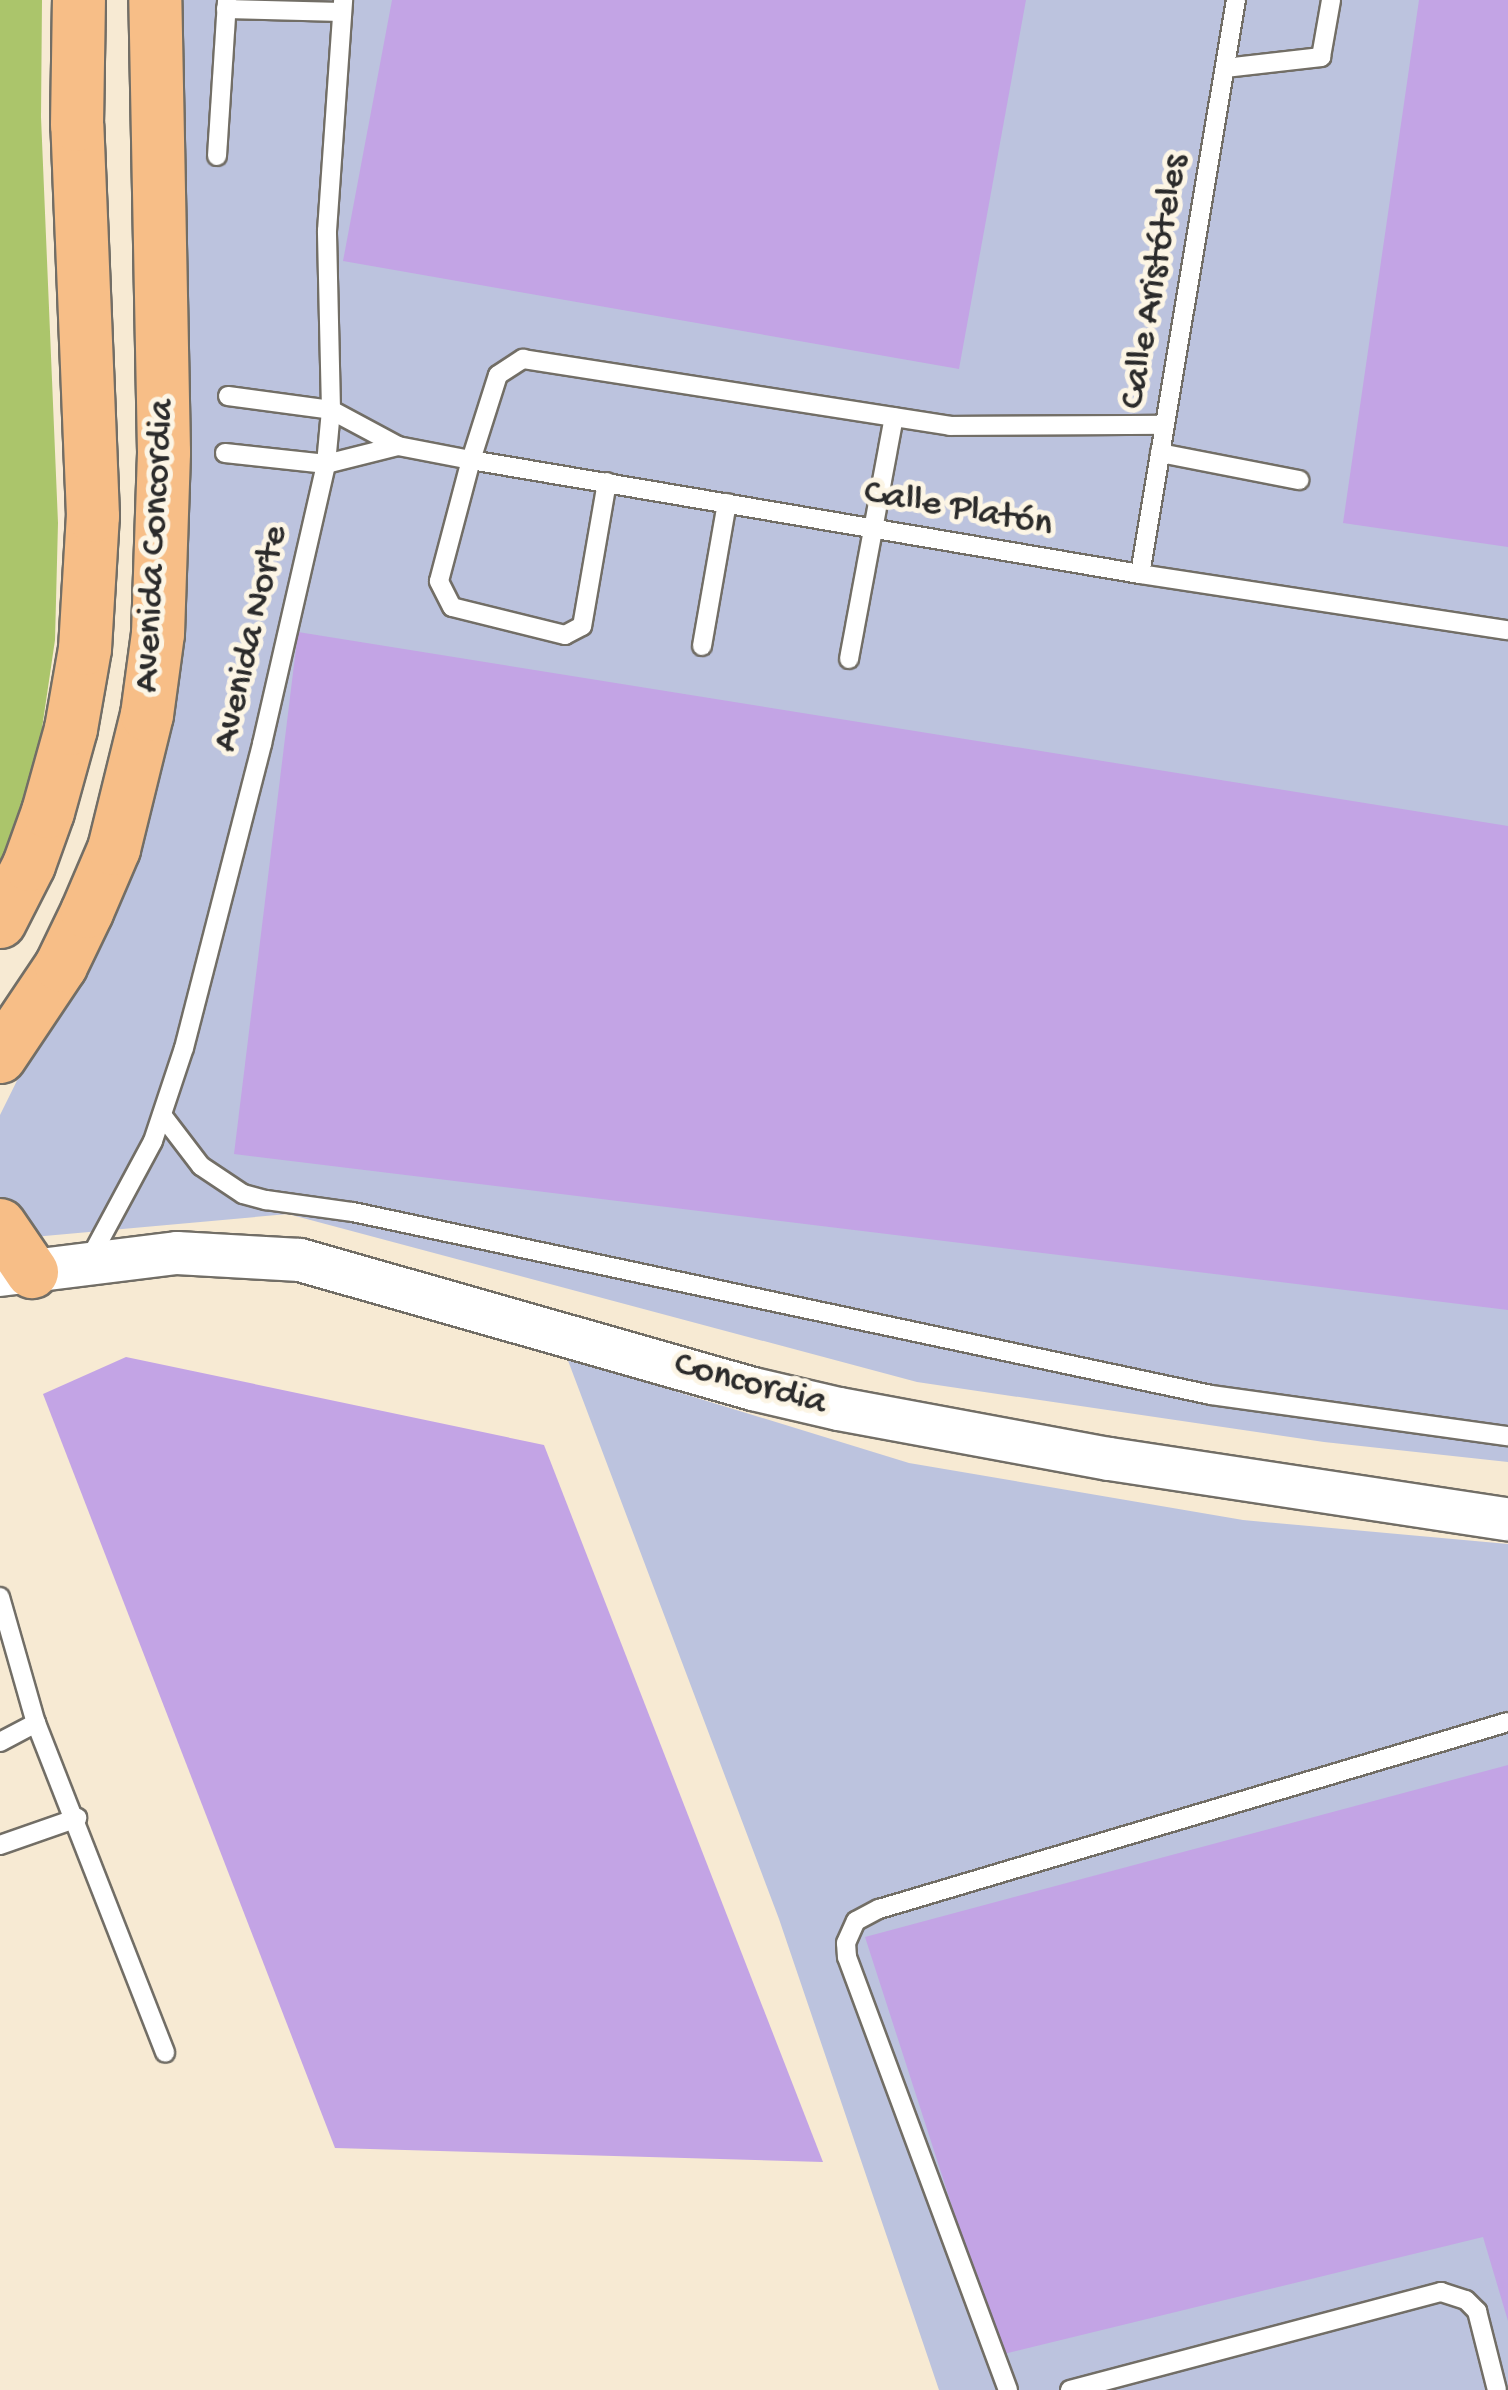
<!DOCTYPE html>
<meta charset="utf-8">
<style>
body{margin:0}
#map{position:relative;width:1508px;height:2390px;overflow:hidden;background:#f7ead3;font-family:"Gochi Hand",sans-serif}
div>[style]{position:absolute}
.industrial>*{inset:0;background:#bcc3de}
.green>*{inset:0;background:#abc56b}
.building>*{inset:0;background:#c3a4e5}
.roads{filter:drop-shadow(2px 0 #726e66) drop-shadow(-2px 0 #726e66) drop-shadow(0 2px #726e66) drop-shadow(0 -2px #726e66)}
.service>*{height:18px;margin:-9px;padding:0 9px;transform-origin:9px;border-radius:9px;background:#fff}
.tertiary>*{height:42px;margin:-21px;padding:0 21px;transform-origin:21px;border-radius:21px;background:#fff}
.primary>*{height:52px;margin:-26px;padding:0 26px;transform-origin:26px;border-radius:26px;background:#f7be87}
span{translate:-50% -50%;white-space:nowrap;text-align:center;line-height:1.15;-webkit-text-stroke:10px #fcf5e5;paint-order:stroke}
.street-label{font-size:38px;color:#2b2b2b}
</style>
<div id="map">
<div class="industrial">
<div style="clip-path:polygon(168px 0,1508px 0,1508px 1462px,1324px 1442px,917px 1382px,288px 1214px,11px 1239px,0 1223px,0 1115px,149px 814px)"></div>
<div style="clip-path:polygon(567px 1358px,909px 1463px,1243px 1520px,1508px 1544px,1508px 2390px,939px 2390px,779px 1919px)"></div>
</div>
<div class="green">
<div style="clip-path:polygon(0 0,42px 0,41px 117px,58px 523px,55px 640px,36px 769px,0 869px)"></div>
</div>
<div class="building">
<div style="clip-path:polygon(392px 0,1026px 0,959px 369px,343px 261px)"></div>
<div style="clip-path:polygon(1419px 0,1508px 0,1508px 547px,1343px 523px)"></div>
<div style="clip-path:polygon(298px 632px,1508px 826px,1508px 1310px,234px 1154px)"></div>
<div style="clip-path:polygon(126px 1357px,544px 1445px,823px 2162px,335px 2148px,43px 1394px)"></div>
<div style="clip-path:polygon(1508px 1765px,1508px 2321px,1483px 2237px,1000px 2355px,865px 1937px)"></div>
</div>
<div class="roads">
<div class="service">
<div style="left:226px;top:9px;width:116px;rotate:1.5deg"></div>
<div style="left:1225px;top:68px;width:97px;rotate:-6.5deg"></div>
<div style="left:1321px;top:57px;width:58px;rotate:-80deg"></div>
<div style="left:217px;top:156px;width:156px;rotate:-86.3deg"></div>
<div style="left:228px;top:396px;width:104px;rotate:7.7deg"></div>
<div style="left:331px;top:410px;width:76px;rotate:28.2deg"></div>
<div style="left:398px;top:446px;width:74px;rotate:10.9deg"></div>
<div style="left:471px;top:460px;width:679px;rotate:9.67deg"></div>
<div style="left:1140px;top:574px;width:372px;rotate:8.7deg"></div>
<div style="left:225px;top:453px;width:102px;rotate:6.2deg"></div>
<div style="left:326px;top:464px;width:74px;rotate:-14deg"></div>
<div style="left:1160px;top:453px;width:142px;rotate:11deg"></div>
<div style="left:607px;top:482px;width:146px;rotate:99.8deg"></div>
<div style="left:582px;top:626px;width:19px;rotate:152deg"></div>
<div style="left:565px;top:635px;width:116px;rotate:-166.1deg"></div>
<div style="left:452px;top:607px;width:29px;rotate:-117deg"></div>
<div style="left:439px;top:581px;width:125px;rotate:-75.2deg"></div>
<div style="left:471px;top:460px;width:89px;rotate:-72.4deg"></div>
<div style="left:498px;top:375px;width:30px;rotate:-33deg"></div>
<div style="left:523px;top:359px;width:432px;rotate:8.9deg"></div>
<div style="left:950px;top:426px;width:215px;rotate:-0.3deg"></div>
<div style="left:1140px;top:574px;width:582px;rotate:-80.51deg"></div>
<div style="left:702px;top:646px;width:145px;rotate:-80.1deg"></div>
<div style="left:849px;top:659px;width:246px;rotate:-79.5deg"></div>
<div style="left:162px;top:1115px;width:64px;rotate:52.6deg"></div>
<div style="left:201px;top:1166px;width:50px;rotate:33.7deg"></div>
<div style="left:243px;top:1194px;width:24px;rotate:15deg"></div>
<div style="left:266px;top:1200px;width:88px;rotate:7.9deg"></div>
<div style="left:353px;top:1212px;width:877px;rotate:12.04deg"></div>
<div style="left:1211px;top:1395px;width:300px;rotate:7.9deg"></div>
<div style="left:89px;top:1260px;width:135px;rotate:-61.7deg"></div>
<div style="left:153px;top:1141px;width:98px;rotate:-71.6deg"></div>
<div style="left:184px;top:1048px;width:314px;rotate:-75.6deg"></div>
<div style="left:262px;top:744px;width:287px;rotate:-77.1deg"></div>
<div style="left:326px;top:464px;width:54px;rotate:-84.7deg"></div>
<div style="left:331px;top:410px;width:179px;rotate:-91.3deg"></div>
<div style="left:327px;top:231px;width:232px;rotate:-86deg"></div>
<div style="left:0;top:1597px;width:131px;rotate:74.1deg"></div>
<div style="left:36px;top:1723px;width:354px;rotate:68.6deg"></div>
<div style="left:0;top:1742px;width:41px;rotate:-27.8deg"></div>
<div style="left:0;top:1845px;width:82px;rotate:-19.3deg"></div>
<div style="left:1008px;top:2390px;width:462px;rotate:-110.4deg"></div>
<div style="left:847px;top:1957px;width:14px;rotate:-94deg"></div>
<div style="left:846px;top:1943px;width:24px;rotate:-66deg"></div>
<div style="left:856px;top:1921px;width:26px;rotate:-28deg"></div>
<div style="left:879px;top:1909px;width:656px;rotate:-16.56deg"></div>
<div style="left:1070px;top:2390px;width:384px;rotate:-14.8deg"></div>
<div style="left:1441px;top:2292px;width:26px;rotate:18deg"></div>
<div style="left:1466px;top:2300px;width:16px;rotate:45deg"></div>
<div style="left:1477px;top:2311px;width:81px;rotate:75.8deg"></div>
</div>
<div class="tertiary">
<div style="left:0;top:1275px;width:178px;rotate:-7.1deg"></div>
<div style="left:177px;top:1253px;width:123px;rotate:3.3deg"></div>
<div style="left:300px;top:1260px;width:471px;rotate:15.9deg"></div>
<div style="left:753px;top:1389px;width:88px;rotate:13.1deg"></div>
<div style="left:839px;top:1409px;width:275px;rotate:10.5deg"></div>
<div style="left:1109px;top:1459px;width:403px;rotate:8.6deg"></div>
</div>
<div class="primary">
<div style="left:0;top:922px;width:64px;rotate:-63deg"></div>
<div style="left:29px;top:865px;width:56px;rotate:-70.3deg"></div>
<div style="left:48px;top:812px;width:86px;rotate:-74.5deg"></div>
<div style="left:71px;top:729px;width:81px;rotate:-80.1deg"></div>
<div style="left:85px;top:649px;width:133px;rotate:-86.6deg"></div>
<div style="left:93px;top:516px;width:391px;rotate:-92.3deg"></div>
<div style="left:77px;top:125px;width:125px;rotate:-89.1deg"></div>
<div style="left:0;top:1057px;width:110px;rotate:-56.2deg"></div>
<div style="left:61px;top:966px;width:60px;rotate:-64.3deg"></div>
<div style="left:87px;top:912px;width:69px;rotate:-66.8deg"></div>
<div style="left:114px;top:849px;width:138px;rotate:-76.2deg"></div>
<div style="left:147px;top:715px;width:82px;rotate:-82.3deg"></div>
<div style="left:158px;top:634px;width:182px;rotate:-88.1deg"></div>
<div style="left:164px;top:452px;width:452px;rotate:-91.1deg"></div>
<div style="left:0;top:1225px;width:57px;rotate:55.8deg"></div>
</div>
</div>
<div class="street-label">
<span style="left:1156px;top:282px;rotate:-80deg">Calle Aristóteles</span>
<span style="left:958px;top:510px;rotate:10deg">Calle Platón</span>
<span style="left:156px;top:546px;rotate:-87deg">Avenida Concordia</span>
<span style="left:252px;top:639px;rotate:-77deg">Avenida Norte</span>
<span style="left:750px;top:1385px;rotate:15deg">Concordia</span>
</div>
</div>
